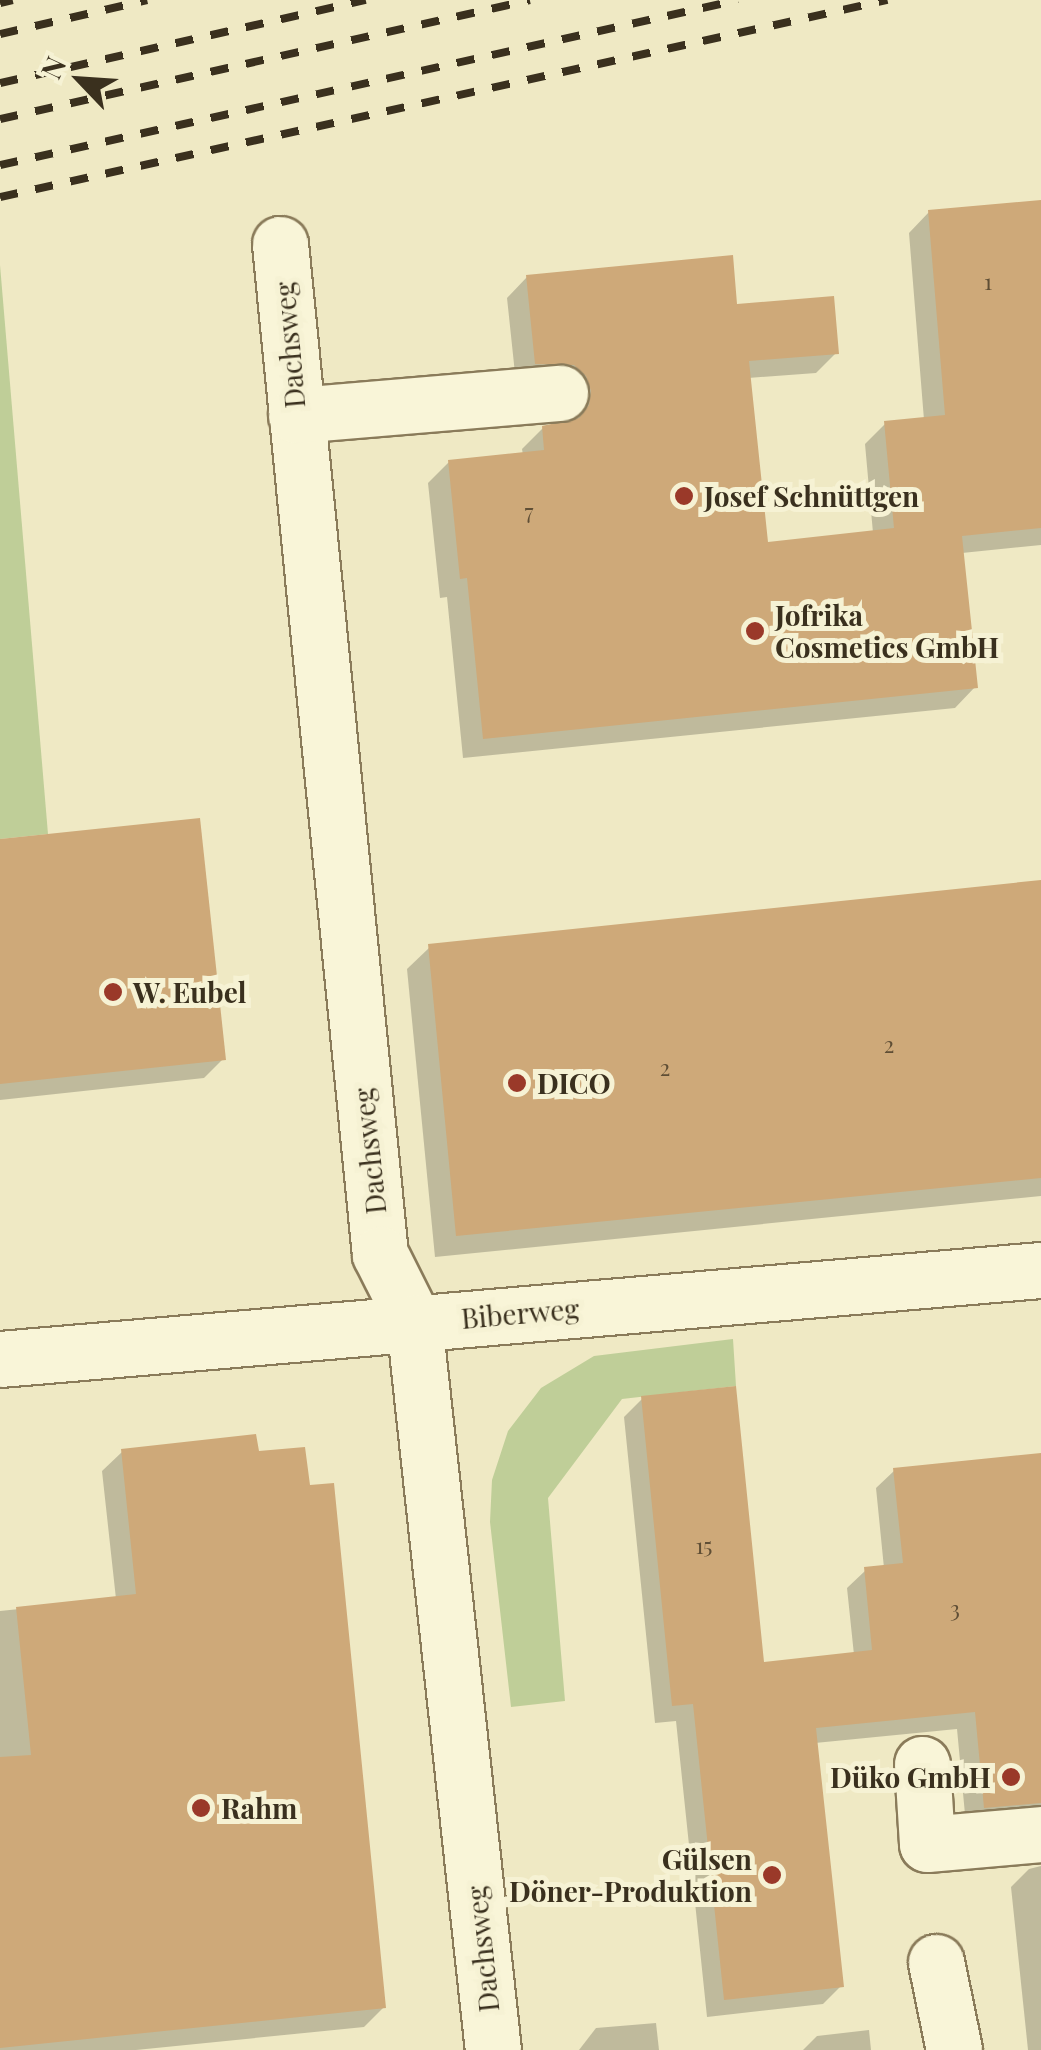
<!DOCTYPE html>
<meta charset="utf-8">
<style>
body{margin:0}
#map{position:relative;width:1041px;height:2050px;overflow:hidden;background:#efe9c4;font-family:"Playfair Display",serif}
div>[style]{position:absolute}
.green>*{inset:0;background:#bfce98}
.shadow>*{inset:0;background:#0003}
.building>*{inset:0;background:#cea979}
.roads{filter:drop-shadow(2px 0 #8a7b5a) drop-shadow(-2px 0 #8a7b5a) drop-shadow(0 2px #8a7b5a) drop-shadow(0 -2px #8a7b5a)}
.minor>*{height:55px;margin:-27.5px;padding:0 27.5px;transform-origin:27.5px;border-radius:27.5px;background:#f9f5d8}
.rail>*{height:8px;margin-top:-4px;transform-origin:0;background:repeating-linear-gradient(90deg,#3a301e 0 18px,transparent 0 36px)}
.dots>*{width:28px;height:28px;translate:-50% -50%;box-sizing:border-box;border:5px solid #f6f2d4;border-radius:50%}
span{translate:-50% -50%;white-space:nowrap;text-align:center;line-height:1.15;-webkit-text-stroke:10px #f6f2d4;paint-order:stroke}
.number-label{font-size:22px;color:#5f4e35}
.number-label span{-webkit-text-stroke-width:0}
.street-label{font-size:28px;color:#3a301e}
.poi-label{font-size:28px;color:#3a301e;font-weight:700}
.left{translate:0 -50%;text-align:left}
.right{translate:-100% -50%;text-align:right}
.north{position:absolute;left:30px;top:30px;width:100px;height:100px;-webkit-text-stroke:8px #f6f2d4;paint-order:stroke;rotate:295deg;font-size:28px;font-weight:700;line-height:40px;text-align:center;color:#3a301e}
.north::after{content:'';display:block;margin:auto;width:35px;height:45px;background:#3a301e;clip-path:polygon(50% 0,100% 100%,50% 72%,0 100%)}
</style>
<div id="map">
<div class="green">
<div style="clip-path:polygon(0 265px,48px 834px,0 839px)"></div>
<div style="clip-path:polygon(733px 1339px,736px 1386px,622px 1399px,548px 1498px,565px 1701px,511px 1707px,490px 1522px,492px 1480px,508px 1431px,541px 1388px,594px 1356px)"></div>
</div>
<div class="shadow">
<div style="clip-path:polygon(1041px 203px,1041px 545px,962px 553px,975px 687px,955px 708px,463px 758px,447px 597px,440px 598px,428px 483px,449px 462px,523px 455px,522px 449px,543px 428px,570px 422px,572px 413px,516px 383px,507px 298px,527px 277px,735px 307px,836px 353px,816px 373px,748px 378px,765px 545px,873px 533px,865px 444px,885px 424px,924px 420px,909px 233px,929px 212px)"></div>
<div style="clip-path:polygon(0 842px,223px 1059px,204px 1078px,0 1100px)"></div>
<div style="clip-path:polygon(1041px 883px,1041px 1196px,435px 1257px,407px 969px,430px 947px)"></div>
<div style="clip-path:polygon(642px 1399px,762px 1664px,854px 1655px,847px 1588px,866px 1570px,884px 1568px,876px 1488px,895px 1470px,1041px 1455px,1041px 1828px,966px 1825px,957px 1729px,815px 1743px,841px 1986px,823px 2004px,707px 2017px,676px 1721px,655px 1723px,624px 1417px)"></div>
<div style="clip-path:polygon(122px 1452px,384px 2007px,364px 2027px,136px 2050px,0 2050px,0 1611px,116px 1599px,102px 1471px)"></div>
<div style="clip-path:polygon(1041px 1866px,1041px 2050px,1028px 2050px,1011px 1887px,1029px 1869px)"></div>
<div style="clip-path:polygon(656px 2023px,659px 2050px,579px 2050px,596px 2028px)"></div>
<div style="clip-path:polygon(869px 2030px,871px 2050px,803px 2050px,817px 2036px)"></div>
</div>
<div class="building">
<div style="clip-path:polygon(1041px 200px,1041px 528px,962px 536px,978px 688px,483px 739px,467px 578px,460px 579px,448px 460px,544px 450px,542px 426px,579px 418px,589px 405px,591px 391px,586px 376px,574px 365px,535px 364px,526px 275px,733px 255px,737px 304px,834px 296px,839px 354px,749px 361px,768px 542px,894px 528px,884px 421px,945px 415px,928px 210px)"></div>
<div style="clip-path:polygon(200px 818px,226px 1060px,0 1084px,0 839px)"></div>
<div style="clip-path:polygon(1041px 880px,1041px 1178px,456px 1236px,428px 944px)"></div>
<div style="clip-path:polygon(736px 1386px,764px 1662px,872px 1650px,864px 1567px,903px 1563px,893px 1468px,1041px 1453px,1041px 1803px,984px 1808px,975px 1712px,816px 1728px,844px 1987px,724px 2000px,693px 1704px,672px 1706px,641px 1396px)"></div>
<div style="clip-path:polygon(256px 1434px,259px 1451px,305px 1447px,310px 1485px,334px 1483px,386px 2008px,0 2048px,0 1757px,31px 1755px,16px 1607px,136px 1594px,121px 1449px)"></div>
</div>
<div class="roads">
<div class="minor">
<div style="left:280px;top:244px;width:1015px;rotate:84.35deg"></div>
<div style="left:380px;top:1254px;width:76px;rotate:63.4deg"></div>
<div style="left:414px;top:1322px;width:732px;rotate:83.81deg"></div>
<div style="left:296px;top:415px;width:265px;rotate:-4.8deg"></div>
<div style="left:0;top:1359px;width:1045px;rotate:-4.89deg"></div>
<div style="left:922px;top:1764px;width:80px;rotate:86.4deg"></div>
<div style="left:927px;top:1844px;width:114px;rotate:-5deg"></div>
<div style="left:936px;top:1962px;width:90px;rotate:78.4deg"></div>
</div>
</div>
<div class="rail">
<div style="left:0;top:3px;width:13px;rotate:-13deg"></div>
<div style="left:0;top:34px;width:151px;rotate:-13deg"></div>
<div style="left:0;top:83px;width:375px;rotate:-12.8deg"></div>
<div style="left:0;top:119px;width:543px;rotate:-12.65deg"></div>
<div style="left:0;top:165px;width:756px;rotate:-12.6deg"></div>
<div style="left:0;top:197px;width:909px;rotate:-12.52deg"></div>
</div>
<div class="dots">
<div style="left:684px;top:496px;background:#9a3929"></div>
<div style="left:755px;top:631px;background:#9a3929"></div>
<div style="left:113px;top:992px;background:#9a3929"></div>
<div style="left:517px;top:1083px;background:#9a3929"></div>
<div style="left:1011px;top:1777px;background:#9a3929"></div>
<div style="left:201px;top:1808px;background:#9a3929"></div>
<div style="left:772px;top:1875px;background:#9a3929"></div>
</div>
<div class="number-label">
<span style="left:988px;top:282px">1</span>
<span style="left:529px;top:512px">7</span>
<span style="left:889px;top:1045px">2</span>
<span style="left:665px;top:1068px">2</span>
<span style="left:704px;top:1546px">15</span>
<span style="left:955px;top:1609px">3</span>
</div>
<div class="street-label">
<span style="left:289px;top:345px;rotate:-95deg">Dachsweg</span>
<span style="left:369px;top:1151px;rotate:-96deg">Dachsweg</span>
<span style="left:520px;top:1313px;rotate:-5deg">Biberweg</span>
<span style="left:482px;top:1949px;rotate:-96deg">Dachsweg</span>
</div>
<div class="poi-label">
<span class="left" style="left:704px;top:496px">Josef Schnüttgen</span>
<span class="left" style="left:775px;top:631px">Jofrika<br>Cosmetics GmbH</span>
<span class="left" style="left:133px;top:992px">W. Eubel</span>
<span class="left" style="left:537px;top:1083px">DICO</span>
<span class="right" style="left:991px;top:1777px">Düko GmbH</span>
<span class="left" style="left:221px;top:1808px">Rahm</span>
<span class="right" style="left:752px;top:1875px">Gülsen<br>Döner-Produktion</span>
</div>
<div class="north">N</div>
</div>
